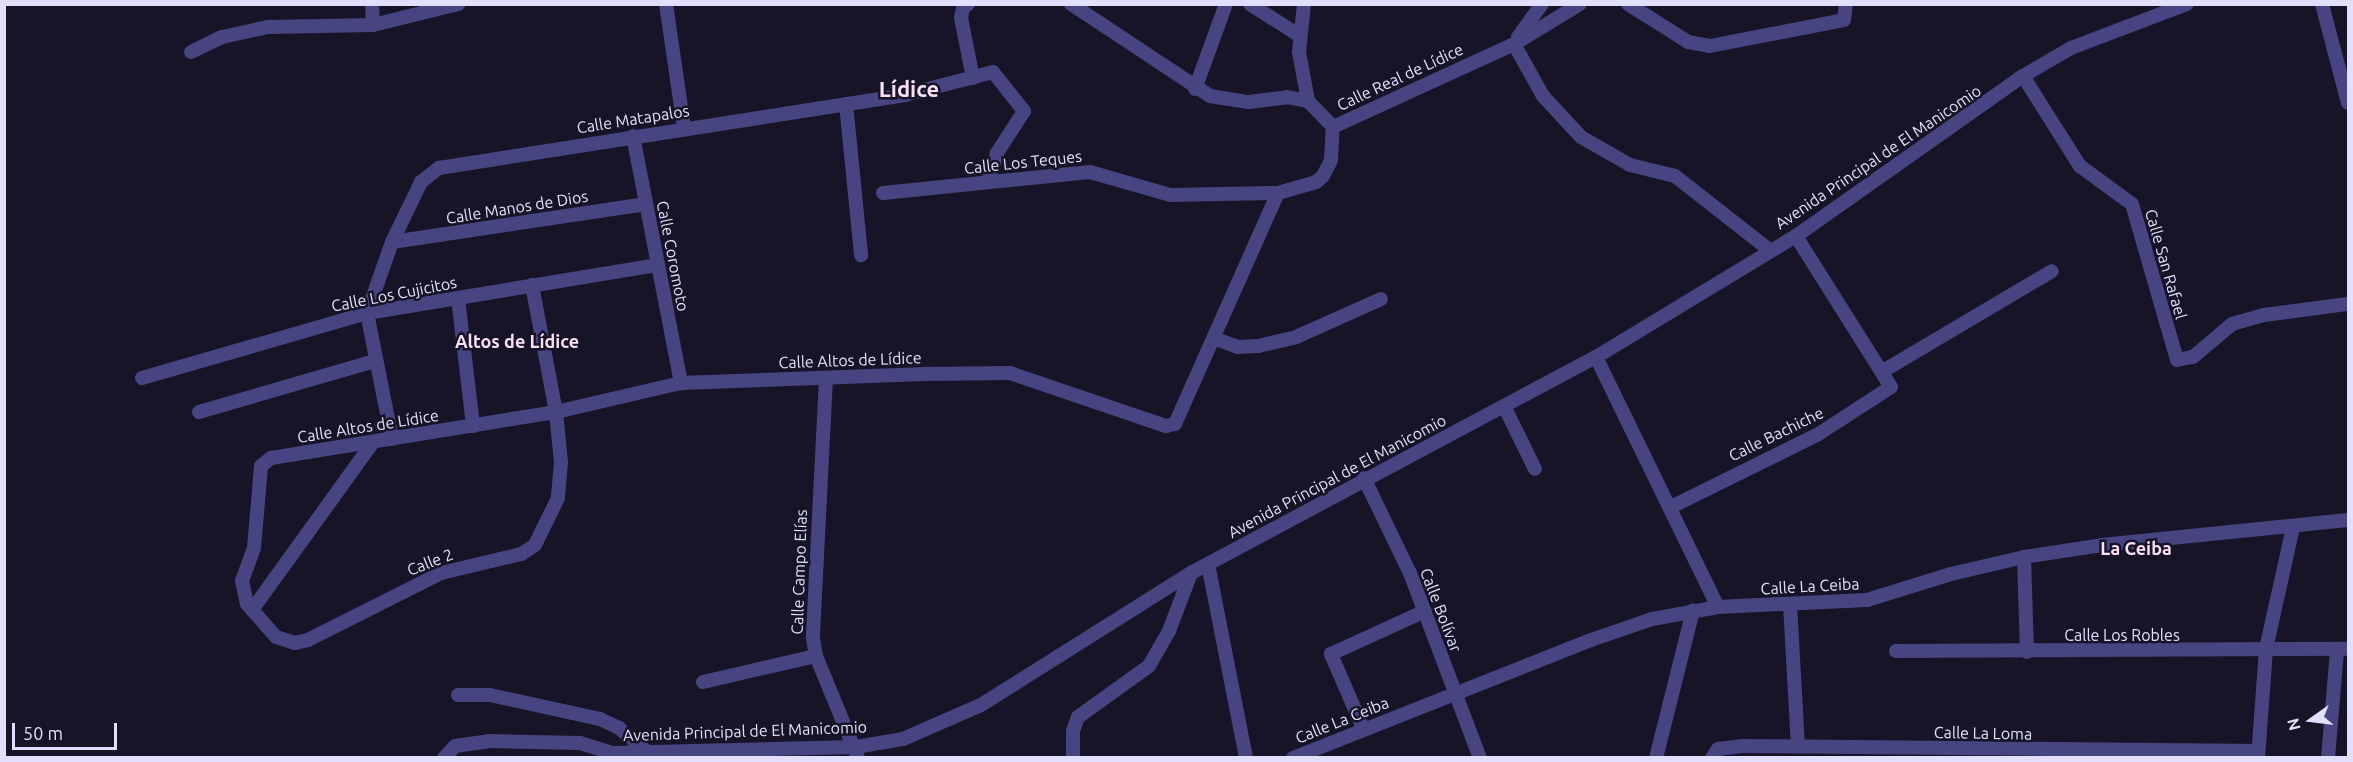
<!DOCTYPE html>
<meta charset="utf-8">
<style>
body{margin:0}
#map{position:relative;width:2353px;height:762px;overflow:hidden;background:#171428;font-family:Ubuntu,sans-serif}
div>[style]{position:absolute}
.minor>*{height:14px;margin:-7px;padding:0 7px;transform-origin:7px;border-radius:7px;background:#464581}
span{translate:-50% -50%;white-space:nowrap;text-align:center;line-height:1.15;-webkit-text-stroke:5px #171428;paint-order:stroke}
.street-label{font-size:16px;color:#e1dffb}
.neighbourhood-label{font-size:18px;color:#fbe0f2;font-weight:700}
.district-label{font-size:22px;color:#fbe0f2;font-weight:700}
.frame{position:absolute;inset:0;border:6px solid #e1dffb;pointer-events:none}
.north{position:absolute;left:2281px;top:690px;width:60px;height:60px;-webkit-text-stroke:4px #171428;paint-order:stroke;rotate:256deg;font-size:16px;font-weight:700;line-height:24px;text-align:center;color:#e1dffb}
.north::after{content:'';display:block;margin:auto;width:21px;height:27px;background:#e1dffb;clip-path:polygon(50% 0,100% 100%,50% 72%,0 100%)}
.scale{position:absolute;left:12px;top:723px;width:105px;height:27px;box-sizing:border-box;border:3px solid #e1dffb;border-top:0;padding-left:8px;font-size:18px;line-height:21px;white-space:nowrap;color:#e1dffb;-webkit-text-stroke:4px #171428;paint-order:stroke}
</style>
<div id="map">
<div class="minor">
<div style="left:372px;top:4px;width:21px;rotate:87deg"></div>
<div style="left:666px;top:4px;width:124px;rotate:81.7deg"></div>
<div style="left:968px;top:4px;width:6px;rotate:141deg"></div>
<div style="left:963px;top:8px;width:10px;rotate:101deg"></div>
<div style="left:961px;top:18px;width:61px;rotate:78.7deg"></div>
<div style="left:1071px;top:4px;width:167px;rotate:33.5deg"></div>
<div style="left:1210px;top:96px;width:39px;rotate:9deg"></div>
<div style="left:1249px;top:102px;width:38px;rotate:-7deg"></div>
<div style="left:1287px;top:97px;width:21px;rotate:11deg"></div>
<div style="left:1250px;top:4px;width:59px;rotate:32.6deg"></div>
<div style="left:1304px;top:4px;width:48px;rotate:95.9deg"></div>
<div style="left:1299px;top:52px;width:50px;rotate:79.6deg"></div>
<div style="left:1628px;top:4px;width:71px;rotate:32.3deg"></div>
<div style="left:1688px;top:42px;width:22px;rotate:10deg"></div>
<div style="left:1710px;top:46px;width:136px;rotate:-11deg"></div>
<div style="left:1844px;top:20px;width:16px;rotate:-83deg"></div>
<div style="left:2322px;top:4px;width:102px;rotate:75.3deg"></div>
<div style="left:1518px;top:37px;width:41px;rotate:-54deg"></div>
<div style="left:1514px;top:44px;width:60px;rotate:60.9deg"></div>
<div style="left:1543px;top:96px;width:56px;rotate:47.2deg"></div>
<div style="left:1581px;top:137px;width:56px;rotate:29.7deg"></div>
<div style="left:1630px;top:165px;width:46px;rotate:13.7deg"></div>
<div style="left:1675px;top:176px;width:118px;rotate:38.1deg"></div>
<div style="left:191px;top:52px;width:34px;rotate:-26deg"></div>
<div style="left:222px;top:37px;width:47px;rotate:-12.3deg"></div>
<div style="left:268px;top:27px;width:105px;rotate:-1.1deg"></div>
<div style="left:373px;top:25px;width:88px;rotate:-13.9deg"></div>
<div style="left:2023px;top:76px;width:107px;rotate:57.7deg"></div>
<div style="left:2080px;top:166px;width:64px;rotate:36.2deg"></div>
<div style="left:2132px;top:204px;width:162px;rotate:73.9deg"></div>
<div style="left:2177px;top:360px;width:16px;rotate:-11deg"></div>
<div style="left:2193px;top:357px;width:51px;rotate:-40.2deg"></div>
<div style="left:2232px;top:324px;width:33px;rotate:-16deg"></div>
<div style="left:2264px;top:315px;width:85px;rotate:-7.5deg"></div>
<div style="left:1195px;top:89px;width:90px;rotate:-70deg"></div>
<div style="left:1308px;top:101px;width:36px;rotate:46deg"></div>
<div style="left:846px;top:104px;width:152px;rotate:84.3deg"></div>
<div style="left:1333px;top:127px;width:199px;rotate:-24.6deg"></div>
<div style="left:1514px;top:44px;width:77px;rotate:-31.2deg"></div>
<div style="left:633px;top:136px;width:252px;rotate:79deg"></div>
<div style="left:883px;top:193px;width:208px;rotate:-5.8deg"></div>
<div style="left:1090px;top:172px;width:83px;rotate:16deg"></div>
<div style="left:1170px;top:195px;width:108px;rotate:-1.1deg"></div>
<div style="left:1278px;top:193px;width:40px;rotate:-16deg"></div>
<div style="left:1316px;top:182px;width:9px;rotate:-41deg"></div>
<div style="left:1323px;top:176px;width:18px;rotate:-63deg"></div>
<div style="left:1331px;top:160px;width:33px;rotate:-87deg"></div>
<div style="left:392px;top:242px;width:257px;rotate:-8.5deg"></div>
<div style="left:532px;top:285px;width:129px;rotate:79.3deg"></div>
<div style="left:556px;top:412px;width:50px;rotate:84.3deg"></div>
<div style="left:561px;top:462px;width:36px;rotate:95deg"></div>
<div style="left:558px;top:498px;width:52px;rotate:116.1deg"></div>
<div style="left:535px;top:545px;width:17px;rotate:147deg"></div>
<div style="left:521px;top:554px;width:82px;rotate:166.6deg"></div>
<div style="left:441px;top:573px;width:149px;rotate:153.3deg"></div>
<div style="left:308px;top:640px;width:13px;rotate:167deg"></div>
<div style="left:295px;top:643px;width:20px;rotate:-162deg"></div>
<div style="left:276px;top:637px;width:44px;rotate:-131.3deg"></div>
<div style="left:247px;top:604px;width:24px;rotate:-102deg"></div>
<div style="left:242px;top:581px;width:35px;rotate:-70deg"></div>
<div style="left:254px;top:548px;width:82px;rotate:-85.1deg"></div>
<div style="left:261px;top:466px;width:13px;rotate:-39deg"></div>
<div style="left:271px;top:458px;width:289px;rotate:-9.2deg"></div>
<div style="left:556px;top:412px;width:128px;rotate:-13.1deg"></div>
<div style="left:681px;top:383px;width:244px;rotate:-2.1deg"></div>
<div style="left:925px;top:374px;width:85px;rotate:-0.7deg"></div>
<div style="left:1010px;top:373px;width:165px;rotate:18.8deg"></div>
<div style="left:1166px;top:426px;width:9px;rotate:-13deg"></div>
<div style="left:1175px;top:424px;width:253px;rotate:-66deg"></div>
<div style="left:458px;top:298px;width:129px;rotate:83.3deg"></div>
<div style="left:1216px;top:339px;width:23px;rotate:20deg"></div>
<div style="left:1238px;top:347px;width:20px;rotate:-3deg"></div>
<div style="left:1258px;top:346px;width:39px;rotate:-13deg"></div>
<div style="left:1296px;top:337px;width:93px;rotate:-24.1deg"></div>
<div style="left:1596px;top:357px;width:278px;rotate:64deg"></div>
<div style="left:1883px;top:371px;width:196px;rotate:-30.6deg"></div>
<div style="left:142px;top:378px;width:234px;rotate:-16.1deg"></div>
<div style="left:367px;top:313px;width:295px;rotate:-9.4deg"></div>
<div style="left:826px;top:378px;width:260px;rotate:92.9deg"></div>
<div style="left:813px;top:638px;width:18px;rotate:81deg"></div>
<div style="left:816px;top:656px;width:110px;rotate:67.6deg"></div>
<div style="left:1504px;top:406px;width:70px;rotate:63.8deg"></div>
<div style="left:199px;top:412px;width:183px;rotate:-16.2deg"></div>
<div style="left:392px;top:439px;width:128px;rotate:-101.2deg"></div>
<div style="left:367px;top:313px;width:75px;rotate:-70.6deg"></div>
<div style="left:392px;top:242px;width:67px;rotate:-64.2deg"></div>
<div style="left:421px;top:182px;width:23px;rotate:-38deg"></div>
<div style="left:439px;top:168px;width:472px;rotate:-8.9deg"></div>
<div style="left:905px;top:95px;width:91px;rotate:-14.6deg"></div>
<div style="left:993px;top:72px;width:50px;rotate:51.5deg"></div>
<div style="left:1024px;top:111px;width:50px;rotate:122.7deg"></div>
<div style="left:997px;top:153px;width:30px;rotate:107deg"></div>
<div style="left:1364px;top:478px;width:106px;rotate:64.2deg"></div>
<div style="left:1410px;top:573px;width:198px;rotate:69.3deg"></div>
<div style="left:1671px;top:507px;width:163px;rotate:-26.3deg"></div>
<div style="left:1817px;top:435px;width:88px;rotate:-33deg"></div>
<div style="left:1891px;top:387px;width:178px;rotate:-122.2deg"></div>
<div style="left:2024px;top:557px;width:95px;rotate:88.2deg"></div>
<div style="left:1208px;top:564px;width:198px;rotate:78.9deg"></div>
<div style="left:1790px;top:604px;width:142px;rotate:86.8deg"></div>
<div style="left:252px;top:610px;width:207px;rotate:-54.2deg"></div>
<div style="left:1896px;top:651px;width:452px;rotate:-0.3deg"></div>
<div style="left:703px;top:682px;width:116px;rotate:-13deg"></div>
<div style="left:458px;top:695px;width:32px"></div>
<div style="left:490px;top:695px;width:113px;rotate:12.3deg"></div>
<div style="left:600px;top:719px;width:21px;rotate:25deg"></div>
<div style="left:619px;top:728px;width:35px;rotate:40deg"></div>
<div style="left:1363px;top:728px;width:81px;rotate:-113.4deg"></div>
<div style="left:1331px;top:654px;width:103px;rotate:-24.6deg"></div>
<div style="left:444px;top:758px;width:16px;rotate:-47deg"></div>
<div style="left:455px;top:746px;width:34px;rotate:-8deg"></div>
<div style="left:489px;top:741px;width:91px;rotate:1.3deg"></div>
<div style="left:580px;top:743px;width:34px;rotate:17deg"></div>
<div style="left:613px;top:753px;width:243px;rotate:-1.4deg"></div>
<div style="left:856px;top:747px;width:48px;rotate:-9.7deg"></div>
<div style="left:903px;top:739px;width:85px;rotate:-23.6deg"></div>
<div style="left:981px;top:705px;width:248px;rotate:-32.2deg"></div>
<div style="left:1191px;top:573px;width:459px;rotate:-28.1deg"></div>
<div style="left:1596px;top:357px;width:234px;rotate:-31.2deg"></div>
<div style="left:1796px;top:236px;width:278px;rotate:-35.2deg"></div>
<div style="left:2023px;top:76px;width:56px;rotate:-30.3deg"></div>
<div style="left:2071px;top:48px;width:124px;rotate:-20.8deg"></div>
<div style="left:1073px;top:758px;width:27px;rotate:-90deg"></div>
<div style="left:1073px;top:731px;width:15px;rotate:-70deg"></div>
<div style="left:1078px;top:717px;width:87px;rotate:-35.7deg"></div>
<div style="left:1149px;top:666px;width:40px;rotate:-60.3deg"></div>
<div style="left:1169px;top:631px;width:62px;rotate:-69.2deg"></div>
<div style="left:1293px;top:758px;width:321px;rotate:-21.6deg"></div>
<div style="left:1591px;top:640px;width:65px;rotate:-19deg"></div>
<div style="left:1652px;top:619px;width:67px;rotate:-10.3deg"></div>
<div style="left:1718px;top:607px;width:149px;rotate:-2.7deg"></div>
<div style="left:1867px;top:600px;width:88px;rotate:-17.2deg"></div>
<div style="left:1951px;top:574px;width:75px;rotate:-13.1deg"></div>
<div style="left:2024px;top:557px;width:79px;rotate:-8.7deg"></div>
<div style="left:2102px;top:545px;width:247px;rotate:-5.8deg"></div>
<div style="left:1656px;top:758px;width:152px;rotate:-75.9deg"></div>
<div style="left:1712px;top:758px;width:11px;rotate:-56deg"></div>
<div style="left:1718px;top:749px;width:26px;rotate:-7deg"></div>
<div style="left:1744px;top:746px;width:514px;rotate:0.56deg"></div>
<div style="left:2258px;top:758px;width:109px;rotate:-85.8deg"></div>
<div style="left:2266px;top:649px;width:125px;rotate:-77.5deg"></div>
<div style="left:2328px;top:758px;width:108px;rotate:-85.2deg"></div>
</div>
<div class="street-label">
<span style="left:1400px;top:77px;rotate:-25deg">Calle Real de Lídice</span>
<span style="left:633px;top:119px;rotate:-9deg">Calle Matapalos</span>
<span style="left:1878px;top:157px;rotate:-34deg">Avenida Principal de El Manicomio</span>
<span style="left:1023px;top:162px;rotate:-6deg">Calle Los Teques</span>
<span style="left:517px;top:207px;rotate:-9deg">Calle Manos de Dios</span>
<span style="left:673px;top:256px;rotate:79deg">Calle Coromoto</span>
<span style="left:2166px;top:264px;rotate:74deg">Calle San Rafael</span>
<span style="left:394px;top:294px;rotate:-11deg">Calle Los Cujicitos</span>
<span style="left:850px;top:360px;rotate:-2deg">Calle Altos de Lídice</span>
<span style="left:368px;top:426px;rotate:-9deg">Calle Altos de Lídice</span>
<span style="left:1776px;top:434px;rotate:-26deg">Calle Bachiche</span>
<span style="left:1337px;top:476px;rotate:-28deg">Avenida Principal de El Manicomio</span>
<span style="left:430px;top:562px;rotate:-21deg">Calle 2</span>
<span style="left:799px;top:572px;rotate:-88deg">Calle Campo Elías</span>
<span style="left:1810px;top:586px;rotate:-3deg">Calle La Ceiba</span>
<span style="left:1441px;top:610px;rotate:69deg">Calle Bolívar</span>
<span style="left:2122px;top:635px">Calle Los Robles</span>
<span style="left:1342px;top:720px;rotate:-22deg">Calle La Ceiba</span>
<span style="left:745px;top:731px;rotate:-2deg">Avenida Principal de El Manicomio</span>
<span style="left:1983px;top:733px;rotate:1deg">Calle La Loma</span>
</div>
<div class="neighbourhood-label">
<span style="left:517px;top:341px">Altos de Lídice</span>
<span style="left:2136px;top:548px">La Ceiba</span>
</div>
<div class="district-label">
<span style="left:909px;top:89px">Lídice</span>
</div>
<div class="frame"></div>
<div class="north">N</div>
<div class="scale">50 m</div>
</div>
